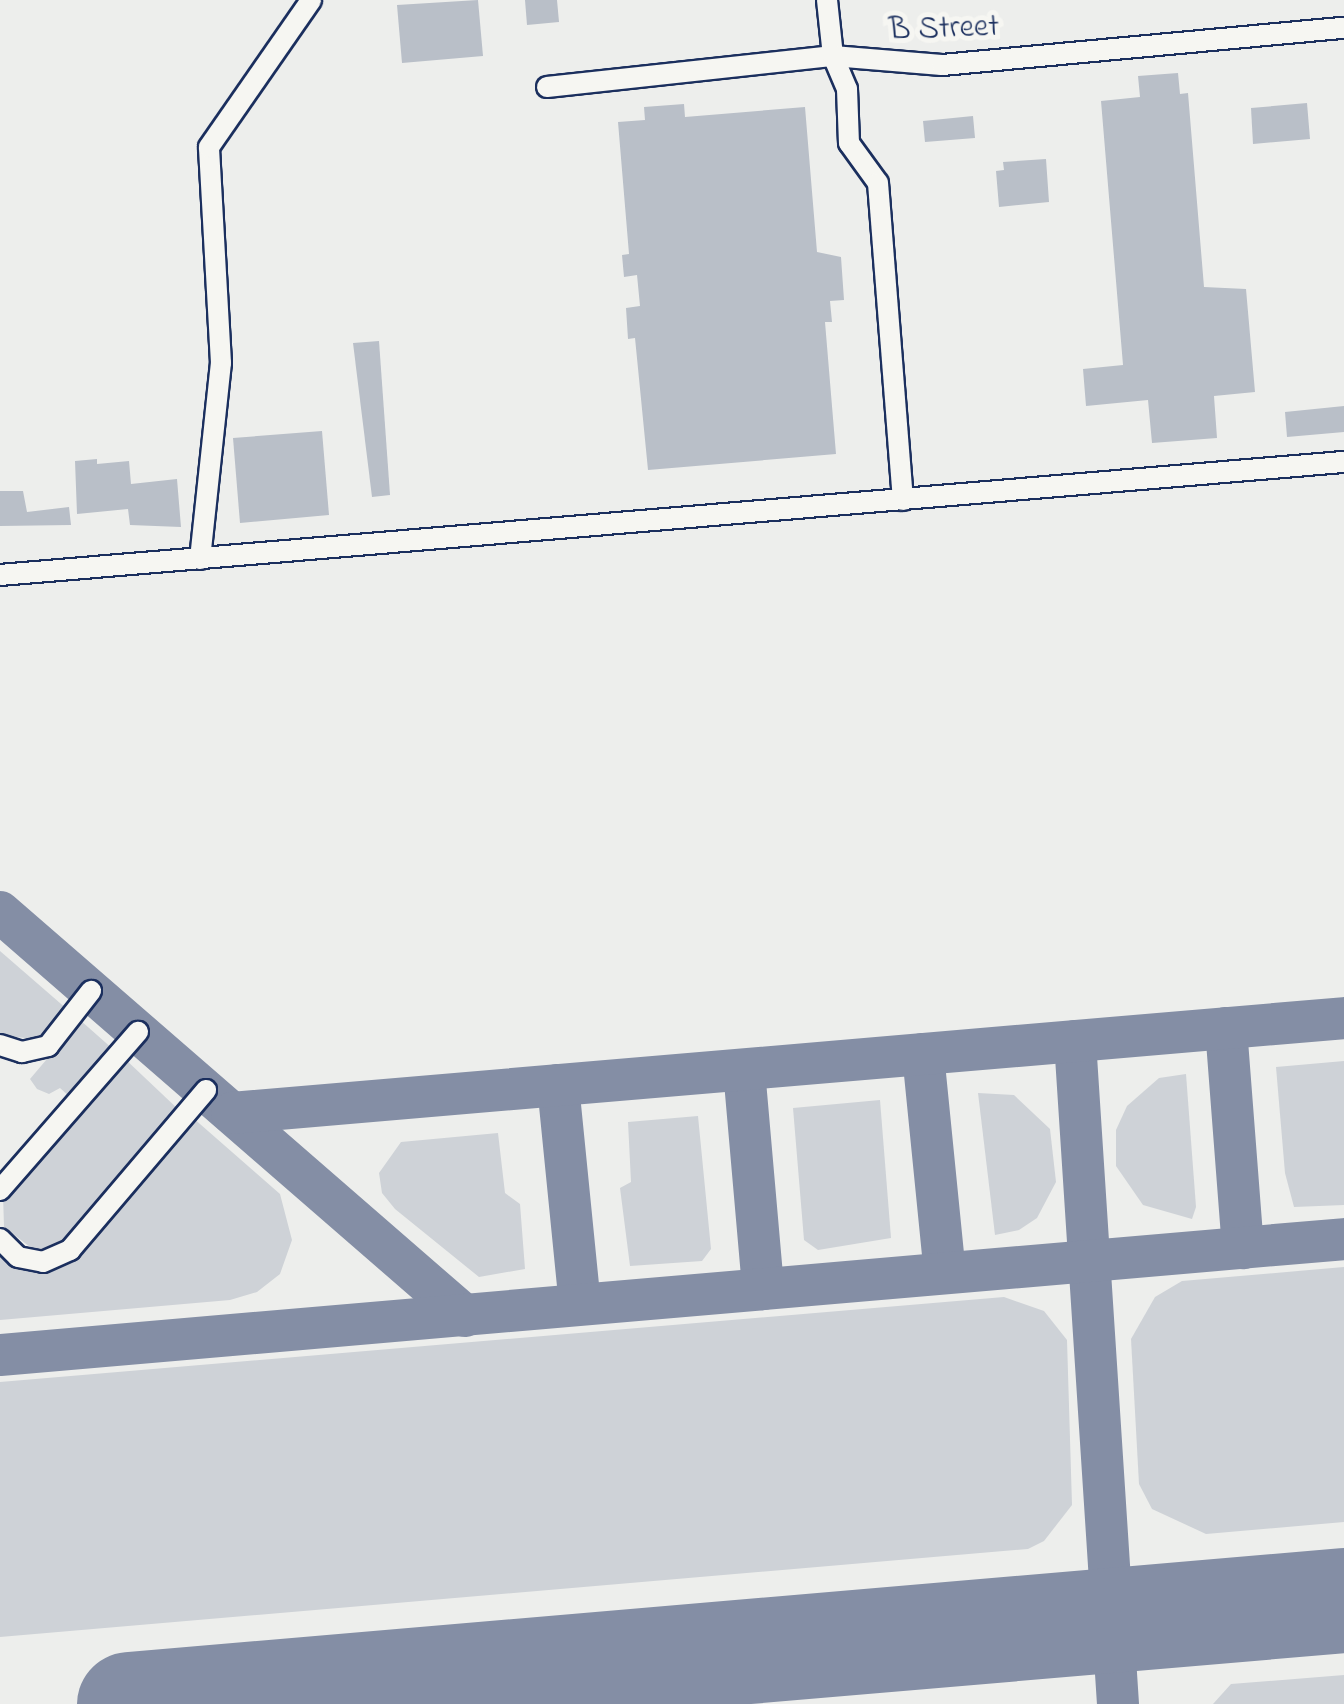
<!DOCTYPE html>
<style>
body{margin:0}
#map{position:relative;width:1344px;height:1704px;overflow:hidden;background:#edeeec;font-family:"Indie Flower",sans-serif}
div>[style]{position:absolute}
.green>*{inset:0;background:#ced2d7}
.taxiway>*{height:42px;margin:-21px;padding:0 21px;transform-origin:21px;border-radius:21px;background:#848ea5}
.runway>*{height:105px;margin:-52.5px;padding:0 52.5px;transform-origin:52.5px;border-radius:52.5px;background:#848ea5}
.building>*{inset:0;background:#b9bfc8}
.roads{filter:drop-shadow(2px 0 #1b2f5e) drop-shadow(-2px 0 #1b2f5e) drop-shadow(0 2px #1b2f5e) drop-shadow(0 -2px #1b2f5e)}
.minor>*{height:20px;margin:-10px;padding:0 10px;transform-origin:10px;border-radius:10px;background:#f6f6f2}
span{translate:-50% -50%;white-space:nowrap;text-align:center;line-height:1.15;-webkit-text-stroke:10px #f6f6f2;paint-order:stroke}
.street-label{font-size:32px;color:#1b2f5e}
</style>
<div id="map">
<div class="green">
<div style="clip-path:polygon(0 951px,68px 1010px,42px 1040px,0 1035px)"></div>
<div style="clip-path:polygon(80px 1020px,114px 1050px,71px 1098px,60px 1088px,49px 1094px,37px 1089px,30px 1079px)"></div>
<div style="clip-path:polygon(124px 1058px,180px 1111px,63px 1245px,34px 1250px,4px 1227px,3px 1195px)"></div>
<div style="clip-path:polygon(1344px 1061px,1344px 1205px,1294px 1207px,1285px 1173px,1276px 1067px)"></div>
<div style="clip-path:polygon(1186px 1074px,1196px 1207px,1192px 1219px,1143px 1205px,1116px 1166px,1116px 1130px,1127px 1106px,1159px 1078px)"></div>
<div style="clip-path:polygon(978px 1093px,1014px 1095px,1050px 1129px,1056px 1182px,1037px 1218px,1019px 1230px,995px 1235px)"></div>
<div style="clip-path:polygon(880px 1100px,891px 1238px,818px 1250px,804px 1240px,793px 1108px)"></div>
<div style="clip-path:polygon(698px 1116px,711px 1249px,702px 1261px,630px 1266px,620px 1188px,631px 1182px,628px 1122px)"></div>
<div style="clip-path:polygon(192px 1117px,280px 1194px,292px 1240px,280px 1274px,257px 1292px,230px 1300px,0 1320px,0 1244px,52px 1264px)"></div>
<div style="clip-path:polygon(498px 1133px,505px 1193px,520px 1204px,525px 1269px,479px 1277px,395px 1209px,382px 1193px,379px 1173px,401px 1142px)"></div>
<div style="clip-path:polygon(1344px 1267px,1344px 1522px,1206px 1534px,1152px 1509px,1139px 1484px,1131px 1339px,1155px 1297px,1182px 1281px)"></div>
<div style="clip-path:polygon(1004px 1297px,1044px 1311px,1067px 1340px,1072px 1505px,1044px 1541px,1028px 1549px,0 1637px,0 1382px)"></div>
<div style="clip-path:polygon(1344px 1675px,1344px 1704px,1213px 1704px,1231px 1684px)"></div>
</div>
<div class="taxiway">
<div style="left:0;top:912px;width:616px;rotate:40.98deg"></div>
<div style="left:1226px;top:1028px;width:221px;rotate:85.6deg"></div>
<div style="left:1075px;top:1041px;width:664px;rotate:86.29deg"></div>
<div style="left:923px;top:1054px;width:220px;rotate:84.3deg"></div>
<div style="left:744px;top:1070px;width:220px;rotate:85deg"></div>
<div style="left:558px;top:1085px;width:220px;rotate:84.3deg"></div>
<div style="left:232px;top:1113px;width:1116px;rotate:-4.88deg"></div>
<div style="left:0;top:1355px;width:1349px;rotate:-4.93deg"></div>
</div>
<div class="runway">
<div style="left:129px;top:1704px;width:1219px;rotate:-4.89deg"></div>
</div>
<div class="building">
<div style="clip-path:polygon(478px 0,483px 56px,402px 63px,397px 5px)"></div>
<div style="clip-path:polygon(525px 0,557px 0,559px 22px,527px 25px)"></div>
<div style="clip-path:polygon(1178px 73px,1180px 94px,1188px 93px,1204px 287px,1246px 289px,1255px 392px,1214px 396px,1217px 438px,1152px 443px,1148px 400px,1086px 406px,1083px 369px,1123px 365px,1101px 101px,1140px 97px,1138px 76px)"></div>
<div style="clip-path:polygon(1307px 103px,1310px 139px,1253px 144px,1251px 108px)"></div>
<div style="clip-path:polygon(684px 104px,685px 117px,805px 107px,817px 252px,841px 257px,844px 300px,830px 301px,832px 322px,825px 322px,836px 454px,648px 470px,635px 338px,628px 339px,626px 308px,640px 306px,637px 275px,624px 277px,622px 255px,629px 254px,618px 122px,645px 120px,644px 107px)"></div>
<div style="clip-path:polygon(973px 116px,975px 138px,925px 142px,923px 121px)"></div>
<div style="clip-path:polygon(1046px 159px,1049px 202px,999px 207px,996px 171px,1004px 170px,1003px 162px)"></div>
<div style="clip-path:polygon(379px 341px,390px 495px,372px 497px,353px 343px)"></div>
<div style="clip-path:polygon(1344px 406px,1344px 432px,1287px 437px,1285px 412px)"></div>
<div style="clip-path:polygon(322px 431px,329px 515px,240px 523px,233px 438px)"></div>
<div style="clip-path:polygon(97px 459px,97px 464px,129px 461px,131px 484px,177px 479px,181px 527px,130px 525px,128px 509px,77px 514px,75px 461px)"></div>
<div style="clip-path:polygon(0 491px,23px 491px,27px 512px,69px 507px,71px 525px,0 526px)"></div>
</div>
<div class="roads">
<div class="minor">
<div style="left:827px;top:0;width:56px;rotate:83.9deg"></div>
<div style="left:833px;top:56px;width:36px;rotate:67deg"></div>
<div style="left:847px;top:89px;width:54px;rotate:87.9deg"></div>
<div style="left:849px;top:143px;width:49px;rotate:54.1deg"></div>
<div style="left:878px;top:183px;width:318px;rotate:85.5deg"></div>
<div style="left:547px;top:87px;width:288px;rotate:-6.2deg"></div>
<div style="left:833px;top:56px;width:109px;rotate:4.7deg"></div>
<div style="left:942px;top:65px;width:404px;rotate:-5.3deg"></div>
<div style="left:200px;top:559px;width:197px;rotate:-83.9deg"></div>
<div style="left:221px;top:363px;width:216px;rotate:-93.2deg"></div>
<div style="left:209px;top:147px;width:179px;rotate:-55.2deg"></div>
<div style="left:0;top:575px;width:1349px;rotate:-4.81deg"></div>
<div style="left:0;top:1045px;width:23px;rotate:18deg"></div>
<div style="left:22px;top:1052px;width:27px;rotate:-13deg"></div>
<div style="left:48px;top:1046px;width:70px;rotate:-52deg"></div>
<div style="left:0;top:1190px;width:210px;rotate:-48.9deg"></div>
<div style="left:0;top:1239px;width:25px;rotate:45deg"></div>
<div style="left:18px;top:1257px;width:25px;rotate:11deg"></div>
<div style="left:43px;top:1262px;width:30px;rotate:-24deg"></div>
<div style="left:70px;top:1250px;width:210px;rotate:-49.6deg"></div>
</div>
</div>
<div class="street-label">
<span style="left:944px;top:30px;rotate:-2deg">B Street</span>
</div>
</div>
